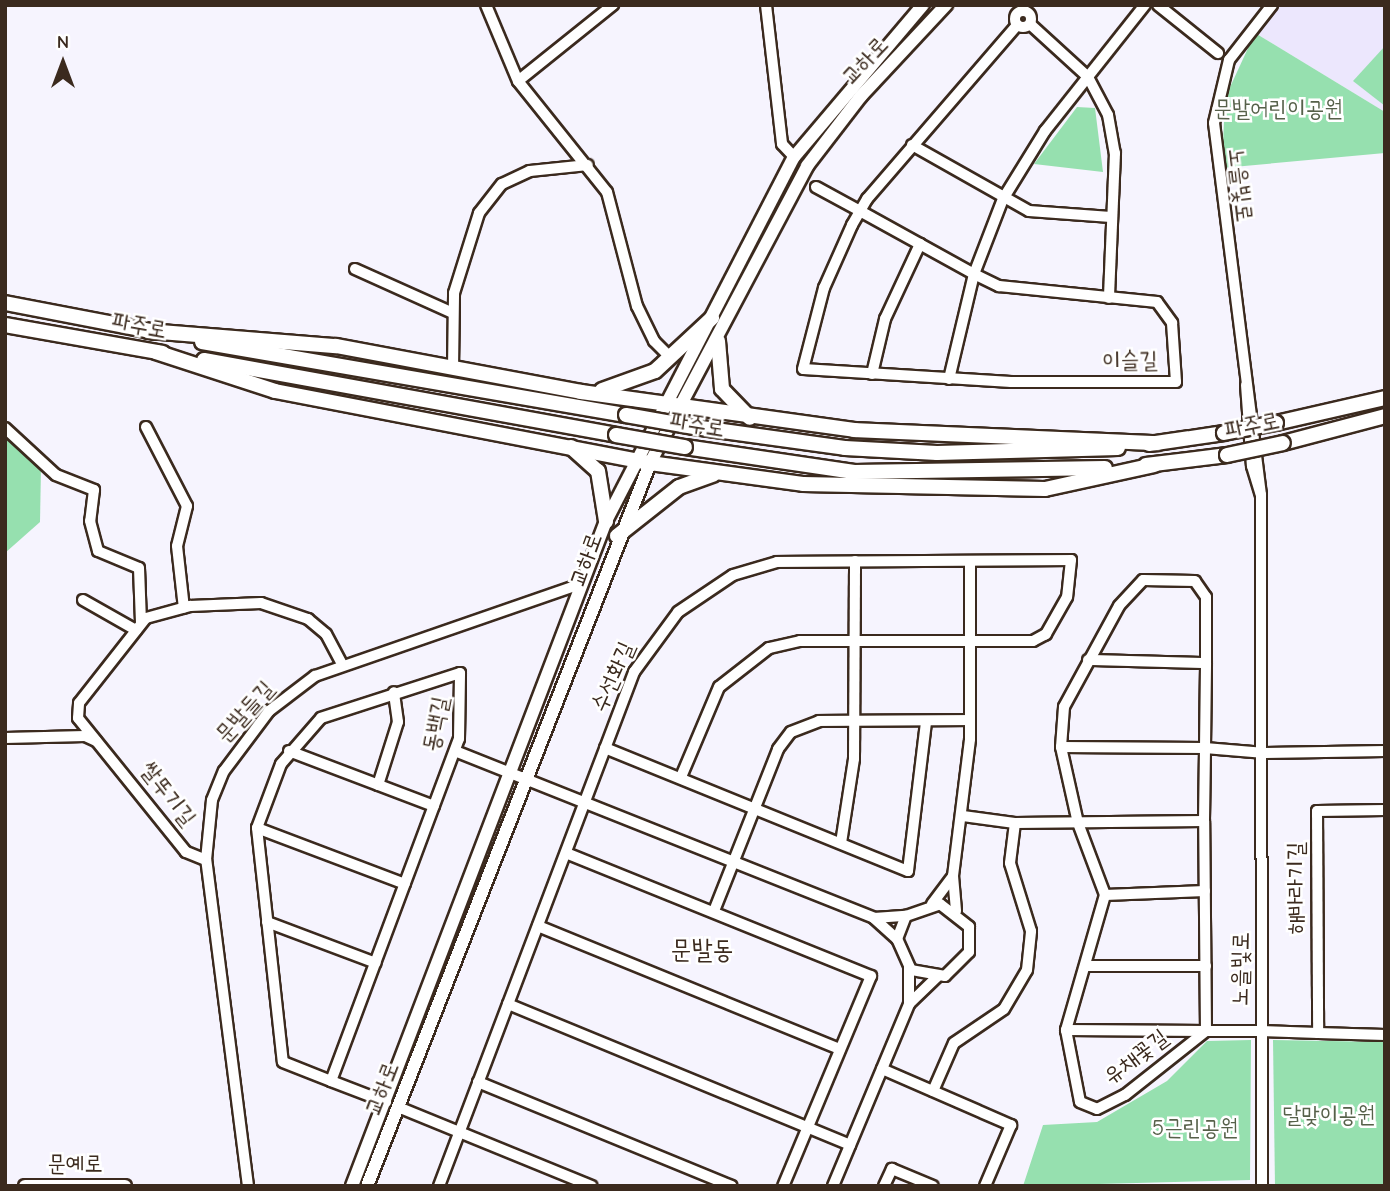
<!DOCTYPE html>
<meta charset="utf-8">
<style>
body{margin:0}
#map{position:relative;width:1390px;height:1191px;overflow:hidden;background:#f6f4fe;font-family:"Comic Neue","Poor Story",sans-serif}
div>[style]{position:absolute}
.built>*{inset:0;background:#ece7fd}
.green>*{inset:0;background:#96e0af}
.roads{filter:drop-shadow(2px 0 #3b2a1e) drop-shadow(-2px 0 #3b2a1e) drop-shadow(0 2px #3b2a1e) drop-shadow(0 -2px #3b2a1e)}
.minor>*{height:10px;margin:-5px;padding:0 5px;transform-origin:5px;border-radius:5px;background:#fff}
.minor>.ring{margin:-5px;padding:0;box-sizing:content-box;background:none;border:10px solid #fff;border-radius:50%}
.tertiary>*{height:12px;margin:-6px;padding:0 6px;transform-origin:6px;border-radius:6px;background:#fff}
.secondary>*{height:14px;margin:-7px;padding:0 7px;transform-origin:7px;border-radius:7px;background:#fff}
.bridges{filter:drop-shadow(2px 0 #3b2a1e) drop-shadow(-2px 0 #3b2a1e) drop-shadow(0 2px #3b2a1e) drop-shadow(0 -2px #3b2a1e)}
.secondary-bridge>*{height:14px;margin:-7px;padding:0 7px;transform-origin:7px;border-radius:7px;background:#fff}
span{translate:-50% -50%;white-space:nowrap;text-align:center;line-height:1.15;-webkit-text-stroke:5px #fff;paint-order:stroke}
.street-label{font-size:23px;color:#3b2a1e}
.park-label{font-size:23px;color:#56614a}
.quarter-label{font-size:26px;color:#3b2a1e}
.frame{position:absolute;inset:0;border:7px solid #3b2a1e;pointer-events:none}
.north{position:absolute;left:28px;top:28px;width:70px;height:70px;-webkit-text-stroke:5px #fff;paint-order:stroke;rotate:0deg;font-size:19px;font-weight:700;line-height:28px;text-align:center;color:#3b2a1e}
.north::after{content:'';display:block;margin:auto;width:24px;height:32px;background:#3b2a1e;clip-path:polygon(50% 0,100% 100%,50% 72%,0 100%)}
</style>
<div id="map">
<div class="built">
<div style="clip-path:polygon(1279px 5px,1385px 5px,1385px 112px,1255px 33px)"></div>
</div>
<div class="green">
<div style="clip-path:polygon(1255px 33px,1385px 112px,1385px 153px,1222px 168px,1225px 98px)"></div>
<div style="clip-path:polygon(1385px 46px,1385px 106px,1353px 81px)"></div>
<div style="clip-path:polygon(1077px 107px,1095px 108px,1103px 172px,1034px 164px)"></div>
<div style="clip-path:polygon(5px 434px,41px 467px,40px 522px,5px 553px)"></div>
<div style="clip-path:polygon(1251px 1040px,1250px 1180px,1023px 1186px,1043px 1125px,1097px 1122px,1167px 1081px,1207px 1041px)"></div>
<div style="clip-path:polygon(1273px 1040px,1385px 1042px,1385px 1186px,1275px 1186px)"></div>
</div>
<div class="roads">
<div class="minor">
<div style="left:486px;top:5px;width:82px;rotate:67.2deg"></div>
<div style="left:518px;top:81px;width:142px;rotate:51.3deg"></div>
<div style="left:607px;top:192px;width:118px;rotate:75.3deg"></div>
<div style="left:637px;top:306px;width:39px;rotate:64deg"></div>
<div style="left:654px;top:341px;width:24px;rotate:45deg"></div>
<div style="left:766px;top:5px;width:140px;rotate:83.4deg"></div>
<div style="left:782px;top:144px;width:18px;rotate:47deg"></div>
<div style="left:1158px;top:5px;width:77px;rotate:38.7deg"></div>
<div class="ring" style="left:1015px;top:11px;width:6px;height:6px"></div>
<div style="left:1030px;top:24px;width:79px;rotate:42.4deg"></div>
<div style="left:1088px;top:77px;width:43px;rotate:62.2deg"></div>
<div style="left:1108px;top:115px;width:39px;rotate:80deg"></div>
<div style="left:1115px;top:153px;width:145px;rotate:92.4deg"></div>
<div style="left:518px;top:81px;width:122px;rotate:-38.7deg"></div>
<div style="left:912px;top:145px;width:134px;rotate:29.4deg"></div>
<div style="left:1029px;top:211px;width:82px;rotate:4.2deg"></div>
<div style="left:816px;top:187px;width:50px;rotate:28.6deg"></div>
<div style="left:860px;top:211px;width:130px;rotate:28.9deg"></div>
<div style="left:974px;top:274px;width:28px;rotate:26deg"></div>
<div style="left:999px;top:286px;width:159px;rotate:5.8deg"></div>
<div style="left:1157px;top:302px;width:26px;rotate:54deg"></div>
<div style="left:1172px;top:323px;width:59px;rotate:86.1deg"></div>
<div style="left:1176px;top:382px;width:165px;rotate:180deg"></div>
<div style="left:1011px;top:382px;width:208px;rotate:-176.4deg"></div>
<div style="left:803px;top:369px;width:84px;rotate:-75.5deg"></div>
<div style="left:824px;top:288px;width:69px;rotate:-66deg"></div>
<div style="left:852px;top:225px;width:16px;rotate:-60deg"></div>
<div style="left:860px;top:211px;width:14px;rotate:-60deg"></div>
<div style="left:867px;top:199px;width:230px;rotate:-49.2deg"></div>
<div style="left:355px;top:269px;width:107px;rotate:24.2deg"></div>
<div style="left:453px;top:368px;width:75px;rotate:-89.2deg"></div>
<div style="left:454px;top:293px;width:84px;rotate:-72.6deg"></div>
<div style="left:479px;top:213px;width:37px;rotate:-52deg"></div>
<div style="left:502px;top:184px;width:31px;rotate:-25deg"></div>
<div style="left:530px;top:171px;width:58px;rotate:-5.9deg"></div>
<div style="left:872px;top:374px;width:57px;rotate:-76.7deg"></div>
<div style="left:885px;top:319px;width:83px;rotate:-65deg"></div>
<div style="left:949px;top:379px;width:108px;rotate:-76.6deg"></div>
<div style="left:974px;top:274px;width:80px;rotate:-68.9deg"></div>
<div style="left:1003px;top:199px;width:80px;rotate:-58.3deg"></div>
<div style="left:1045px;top:131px;width:161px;rotate:-51.6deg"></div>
<div style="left:1246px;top:385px;width:81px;rotate:85.8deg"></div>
<div style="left:1252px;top:466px;width:30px;rotate:73deg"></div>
<div style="left:1261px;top:495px;width:375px;rotate:-97.2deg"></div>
<div style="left:1214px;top:123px;width:65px;rotate:-76.6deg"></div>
<div style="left:1229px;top:60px;width:70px;rotate:-52deg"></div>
<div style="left:146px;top:427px;width:89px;rotate:62.6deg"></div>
<div style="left:187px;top:506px;width:41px;rotate:104deg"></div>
<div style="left:177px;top:546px;width:62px;rotate:83.6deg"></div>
<div style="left:5px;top:428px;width:69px;rotate:42.7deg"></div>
<div style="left:56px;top:475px;width:41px;rotate:21.5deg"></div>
<div style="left:94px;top:490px;width:31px;rotate:97deg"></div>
<div style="left:90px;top:521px;width:31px;rotate:75deg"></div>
<div style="left:98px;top:551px;width:44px;rotate:22.5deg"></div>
<div style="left:139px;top:568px;width:55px;rotate:87.9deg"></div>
<div style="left:1261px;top:495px;width:691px;rotate:89.92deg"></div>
<div style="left:83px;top:600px;width:61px;rotate:29.5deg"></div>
<div style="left:1088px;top:660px;width:118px;rotate:1.5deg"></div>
<div style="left:5px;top:738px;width:80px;rotate:-1.4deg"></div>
<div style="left:85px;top:736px;width:12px;rotate:24deg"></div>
<div style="left:1061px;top:747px;width:78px;rotate:77.4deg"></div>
<div style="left:1078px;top:823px;width:77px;rotate:69.4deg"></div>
<div style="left:1105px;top:895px;width:141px;rotate:106.1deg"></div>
<div style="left:605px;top:748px;width:327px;rotate:22.1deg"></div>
<div style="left:908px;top:871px;width:150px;rotate:-83.1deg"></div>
<div style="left:289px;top:751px;width:155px;rotate:20.8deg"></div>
<div style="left:455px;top:751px;width:451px;rotate:21.7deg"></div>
<div style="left:378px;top:785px;width:66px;rotate:-72.4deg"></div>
<div style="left:398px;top:722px;width:30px;rotate:-98deg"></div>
<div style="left:1385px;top:810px;width:68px;rotate:179.2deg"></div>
<div style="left:1317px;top:811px;width:222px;rotate:89.7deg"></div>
<div style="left:1318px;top:1033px;width:67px;rotate:1.7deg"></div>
<div style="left:963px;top:816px;width:52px;rotate:7.7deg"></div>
<div style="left:1015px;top:823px;width:189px;rotate:-0.6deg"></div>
<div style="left:257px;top:828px;width:158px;rotate:20.7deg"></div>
<div style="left:841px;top:843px;width:85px;rotate:-81.2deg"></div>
<div style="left:854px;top:759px;width:198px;rotate:-89.7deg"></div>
<div style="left:566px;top:853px;width:329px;rotate:22deg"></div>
<div style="left:871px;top:976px;width:228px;rotate:112.7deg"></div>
<div style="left:206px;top:860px;width:22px;rotate:-158deg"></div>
<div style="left:186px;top:852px;width:172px;rotate:-128.9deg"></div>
<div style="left:78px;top:718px;width:15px;rotate:-86deg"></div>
<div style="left:79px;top:703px;width:108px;rotate:-51.8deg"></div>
<div style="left:146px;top:618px;width:46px;rotate:-15.3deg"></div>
<div style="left:190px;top:606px;width:71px;rotate:-2.4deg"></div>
<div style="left:261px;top:603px;width:50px;rotate:18.8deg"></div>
<div style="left:308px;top:619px;width:23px;rotate:40deg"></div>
<div style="left:326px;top:634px;width:34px;rotate:62deg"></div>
<div style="left:953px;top:876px;width:138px;rotate:-82.9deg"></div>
<div style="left:970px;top:739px;width:177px;rotate:-90deg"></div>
<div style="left:1105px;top:895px;width:100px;rotate:-2.3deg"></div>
<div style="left:932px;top:904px;width:35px;rotate:-53deg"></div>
<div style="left:953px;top:876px;width:35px;rotate:85deg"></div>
<div style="left:714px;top:911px;width:174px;rotate:-68.4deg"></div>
<div style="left:778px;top:749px;width:21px;rotate:-53deg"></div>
<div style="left:791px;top:732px;width:30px;rotate:-21deg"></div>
<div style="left:819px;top:721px;width:151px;rotate:-0.4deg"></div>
<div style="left:267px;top:922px;width:116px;rotate:20.6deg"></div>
<div style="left:538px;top:926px;width:326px;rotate:22.2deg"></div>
<div style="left:897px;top:939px;width:31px;rotate:-138deg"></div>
<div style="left:874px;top:918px;width:32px;rotate:-4deg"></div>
<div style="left:906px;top:916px;width:36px;rotate:-19deg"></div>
<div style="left:940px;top:904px;width:37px;rotate:38deg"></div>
<div style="left:969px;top:927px;width:25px;rotate:90deg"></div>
<div style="left:969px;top:952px;width:34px;rotate:135deg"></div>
<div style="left:945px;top:976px;width:35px;rotate:-170deg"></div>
<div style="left:911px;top:970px;width:34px;rotate:-114deg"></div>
<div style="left:897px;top:939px;width:25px;rotate:-69deg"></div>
<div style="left:1085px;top:966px;width:121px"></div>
<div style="left:909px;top:967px;width:37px;rotate:90deg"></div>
<div style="left:909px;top:1004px;width:39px;rotate:-44deg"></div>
<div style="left:508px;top:1004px;width:370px;rotate:22.4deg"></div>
<div style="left:1318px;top:1033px;width:57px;rotate:-178deg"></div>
<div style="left:1261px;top:1031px;width:55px;rotate:180deg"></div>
<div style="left:1206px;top:1031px;width:140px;rotate:-179.6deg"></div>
<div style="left:1066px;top:1030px;width:73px;rotate:79deg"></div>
<div style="left:1080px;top:1102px;width:18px;rotate:22deg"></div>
<div style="left:1097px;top:1109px;width:31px;rotate:-27deg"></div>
<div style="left:1125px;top:1095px;width:103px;rotate:-38.3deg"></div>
<div style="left:1206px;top:1031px;width:210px;rotate:-90.5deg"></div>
<div style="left:1204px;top:821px;width:73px;rotate:-89.2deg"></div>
<div style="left:1205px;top:748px;width:85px;rotate:-89.3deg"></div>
<div style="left:1206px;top:663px;width:66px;rotate:-90deg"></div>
<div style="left:1206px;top:597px;width:19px;rotate:-125deg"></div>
<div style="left:1195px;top:581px;width:52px;rotate:-178.9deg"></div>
<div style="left:1143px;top:580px;width:35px;rotate:133deg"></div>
<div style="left:1119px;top:606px;width:115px;rotate:118.6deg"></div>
<div style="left:1064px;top:707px;width:40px;rotate:94.3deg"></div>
<div style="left:1061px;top:747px;width:144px;rotate:0.4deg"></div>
<div style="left:1205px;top:748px;width:60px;rotate:4.8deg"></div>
<div style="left:1265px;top:753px;width:120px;rotate:-1deg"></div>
<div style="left:882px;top:1069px;width:141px;rotate:23.5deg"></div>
<div style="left:1011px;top:1125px;width:66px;rotate:113.1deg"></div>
<div style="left:331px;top:1081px;width:365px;rotate:-69.5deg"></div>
<div style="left:459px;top:739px;width:66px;rotate:-89.1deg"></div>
<div style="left:460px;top:673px;width:146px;rotate:162.1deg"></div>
<div style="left:321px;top:718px;width:61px;rotate:131deg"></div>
<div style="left:281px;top:764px;width:68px;rotate:110.6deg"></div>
<div style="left:257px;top:828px;width:235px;rotate:83.7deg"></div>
<div style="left:283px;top:1062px;width:52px;rotate:21.6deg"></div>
<div style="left:331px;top:1081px;width:59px;rotate:20.9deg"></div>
<div style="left:478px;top:1082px;width:274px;rotate:22.3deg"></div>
<div style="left:933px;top:1091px;width:52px;rotate:-66.4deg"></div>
<div style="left:954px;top:1043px;width:60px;rotate:-34.2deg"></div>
<div style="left:1004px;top:1009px;width:45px;rotate:-59.5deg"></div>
<div style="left:1027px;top:970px;width:39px;rotate:-84deg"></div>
<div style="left:1031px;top:931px;width:71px;rotate:-107.2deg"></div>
<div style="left:1010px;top:863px;width:40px;rotate:-82.9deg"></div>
<div style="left:398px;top:1107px;width:209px;rotate:22.2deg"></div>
<div style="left:248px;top:1186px;width:329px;rotate:-97.3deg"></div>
<div style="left:206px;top:860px;width:60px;rotate:-84.3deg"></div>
<div style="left:212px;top:800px;width:31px;rotate:-68deg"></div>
<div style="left:224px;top:771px;width:75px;rotate:-53.1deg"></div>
<div style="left:269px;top:711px;width:58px;rotate:-37.3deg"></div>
<div style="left:315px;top:676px;width:278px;rotate:-19.1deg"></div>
<div style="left:439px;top:1186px;width:550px;rotate:-69.22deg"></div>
<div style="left:634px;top:672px;width:74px;rotate:-53.7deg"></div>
<div style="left:678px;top:612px;width:66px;rotate:-33.9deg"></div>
<div style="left:733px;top:575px;width:46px;rotate:-16.5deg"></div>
<div style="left:777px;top:562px;width:294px;rotate:-0.4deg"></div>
<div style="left:1071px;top:560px;width:37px;rotate:96deg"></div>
<div style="left:1067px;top:597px;width:43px;rotate:119.6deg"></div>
<div style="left:1046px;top:634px;width:15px;rotate:152deg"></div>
<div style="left:1033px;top:641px;width:233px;rotate:180deg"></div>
<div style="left:800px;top:641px;width:32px;rotate:167deg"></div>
<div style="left:769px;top:648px;width:63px;rotate:142deg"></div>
<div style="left:719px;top:687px;width:98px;rotate:112.9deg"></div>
<div style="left:833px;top:1186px;width:197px;rotate:-67.3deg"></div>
<div style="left:884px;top:1186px;width:19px;rotate:-65deg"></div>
<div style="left:892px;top:1169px;width:44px;rotate:22.5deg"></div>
</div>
<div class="tertiary">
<div style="left:25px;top:1186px;width:100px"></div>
<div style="left:352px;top:1186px;width:712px;rotate:-69.1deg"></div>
<div style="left:606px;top:521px;width:410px;rotate:-62.7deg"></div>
<div style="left:794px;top:157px;width:199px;rotate:-49.7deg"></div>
<div style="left:367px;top:1186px;width:776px;rotate:-68.62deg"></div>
<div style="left:650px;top:463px;width:336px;rotate:-62.1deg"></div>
<div style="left:807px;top:166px;width:88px;rotate:-52.4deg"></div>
<div style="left:861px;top:96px;width:125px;rotate:-47deg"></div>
</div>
<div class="secondary">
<div style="left:5px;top:303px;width:153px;rotate:10.9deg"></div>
<div style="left:5px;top:325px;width:160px;rotate:10deg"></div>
<div style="left:148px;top:331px;width:189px;rotate:4.6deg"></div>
<div style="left:336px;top:346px;width:249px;rotate:10.6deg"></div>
<div style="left:581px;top:392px;width:276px;rotate:7.9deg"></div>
<div style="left:854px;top:430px;width:303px;rotate:2.5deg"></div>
<div style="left:718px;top:341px;width:48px;rotate:85.2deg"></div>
<div style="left:722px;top:389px;width:40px;rotate:46deg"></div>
<div style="left:202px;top:342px;width:430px;rotate:9.8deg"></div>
<div style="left:156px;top:352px;width:125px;rotate:18.1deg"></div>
<div style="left:275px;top:391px;width:382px;rotate:10.9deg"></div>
<div style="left:650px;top:463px;width:154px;rotate:7.8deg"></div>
<div style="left:803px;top:484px;width:242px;rotate:1.2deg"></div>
<div style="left:1045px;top:489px;width:112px;rotate:-12.4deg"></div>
<div style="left:204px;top:360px;width:419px;rotate:10.3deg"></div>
<div style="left:602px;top:390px;width:56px;rotate:-19.7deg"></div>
<div style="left:655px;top:371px;width:78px;rotate:-42.9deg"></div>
<div style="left:1276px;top:423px;width:112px;rotate:-12.9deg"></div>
<div style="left:694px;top:427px;width:152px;rotate:7.9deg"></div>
<div style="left:845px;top:448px;width:92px;rotate:3.1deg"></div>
<div style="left:937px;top:453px;width:181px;rotate:-1.6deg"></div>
<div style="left:1283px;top:443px;width:106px;rotate:-14.8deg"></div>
<div style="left:1149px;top:444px;width:76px;rotate:-8.3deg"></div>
<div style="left:571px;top:447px;width:36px;rotate:42deg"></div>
<div style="left:598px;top:471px;width:51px;rotate:80.9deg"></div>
<div style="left:685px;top:447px;width:171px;rotate:8.4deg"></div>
<div style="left:854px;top:472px;width:251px;rotate:-0.9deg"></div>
<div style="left:1146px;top:465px;width:82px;rotate:-7deg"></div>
<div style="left:617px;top:536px;width:79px;rotate:-38.3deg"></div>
<div style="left:679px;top:487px;width:37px;rotate:-20deg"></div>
</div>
</div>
<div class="bridges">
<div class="secondary-bridge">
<div style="left:626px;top:415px;width:69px;rotate:10deg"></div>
<div style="left:1224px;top:433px;width:53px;rotate:-10.9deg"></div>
<div style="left:616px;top:435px;width:70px;rotate:9.9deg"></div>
<div style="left:1227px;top:455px;width:57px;rotate:-12.1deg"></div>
</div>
</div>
<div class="street-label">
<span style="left:865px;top:61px;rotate:-47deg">교하로</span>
<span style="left:1240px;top:185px;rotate:83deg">노을빛로</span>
<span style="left:139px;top:326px;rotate:10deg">파주로</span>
<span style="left:1130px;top:361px;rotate:-1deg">이슬길</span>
<span style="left:697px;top:425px;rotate:9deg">파주로</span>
<span style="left:1252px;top:426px;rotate:-12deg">파주로</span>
<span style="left:586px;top:560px;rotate:-70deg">교하로</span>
<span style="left:613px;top:677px;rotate:-66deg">수선화길</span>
<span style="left:245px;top:712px;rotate:-48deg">문발들길</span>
<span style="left:436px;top:724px;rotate:-79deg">동백길</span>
<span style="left:168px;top:794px;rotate:52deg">쌀뚜기길</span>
<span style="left:1296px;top:888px;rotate:-90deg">해바라기길</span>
<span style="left:1241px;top:969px;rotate:-89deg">노을빛로</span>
<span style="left:1136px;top:1057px;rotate:-37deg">유채꽃길</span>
<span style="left:382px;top:1089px;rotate:-69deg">교하로</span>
<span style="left:75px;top:1164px">문예로</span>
</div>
<div class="park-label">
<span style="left:1278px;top:109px">문발어린이공원</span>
<span style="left:1329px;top:1115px">달맞이공원</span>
<span style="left:1195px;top:1128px">5근린공원</span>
</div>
<div class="quarter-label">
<span style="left:702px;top:951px">문발동</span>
</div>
<div class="frame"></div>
<div class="north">N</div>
</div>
